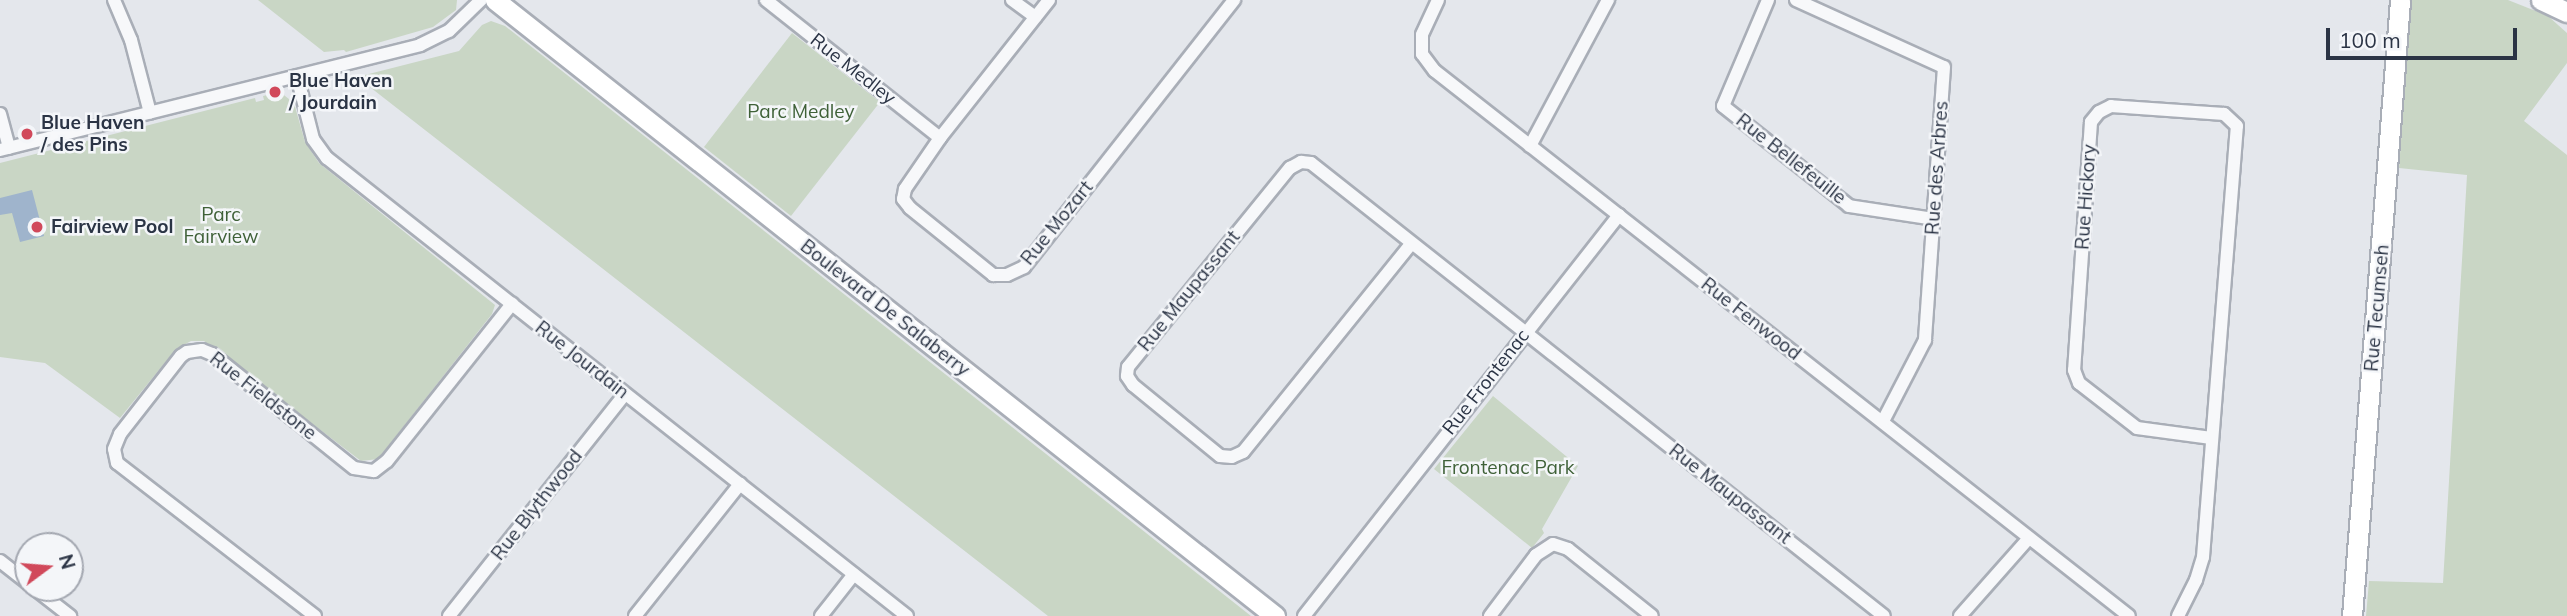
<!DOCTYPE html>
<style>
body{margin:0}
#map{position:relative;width:2567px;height:616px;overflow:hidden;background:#e4e7ec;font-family:Mulish,sans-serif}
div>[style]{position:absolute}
.green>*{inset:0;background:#c9d6c5}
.water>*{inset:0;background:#9fb4cc}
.roads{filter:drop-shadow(2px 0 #a9aeb7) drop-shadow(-2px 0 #a9aeb7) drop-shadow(0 2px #a9aeb7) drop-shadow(0 -2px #a9aeb7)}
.street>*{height:12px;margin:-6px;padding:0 6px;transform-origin:6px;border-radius:6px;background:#f7f8fa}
.secondary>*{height:19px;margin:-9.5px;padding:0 9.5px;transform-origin:9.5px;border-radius:9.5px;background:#fff}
.dots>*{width:19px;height:19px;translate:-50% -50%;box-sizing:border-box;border:4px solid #f4f6f9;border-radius:50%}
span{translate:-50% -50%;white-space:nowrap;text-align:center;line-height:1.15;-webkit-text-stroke:5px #f4f6f9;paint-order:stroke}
.street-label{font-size:19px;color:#2b3445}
.poi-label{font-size:19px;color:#2b3445;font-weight:700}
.left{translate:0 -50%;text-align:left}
.park-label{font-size:19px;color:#3f6138}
.north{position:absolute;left:14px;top:532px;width:70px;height:70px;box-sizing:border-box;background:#f4f6f9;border:2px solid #a4a8b1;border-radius:50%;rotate:74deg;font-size:19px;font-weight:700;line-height:28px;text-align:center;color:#2b3445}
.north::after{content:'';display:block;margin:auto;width:24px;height:32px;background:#d1495b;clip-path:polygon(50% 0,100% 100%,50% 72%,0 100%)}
.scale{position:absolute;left:2326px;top:28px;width:191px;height:32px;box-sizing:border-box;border:4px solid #2b3445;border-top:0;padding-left:9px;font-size:21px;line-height:24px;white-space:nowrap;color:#2b3445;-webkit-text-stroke:5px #f4f6f9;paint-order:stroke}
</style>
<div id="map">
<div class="green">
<div style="clip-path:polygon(258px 0,457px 0,456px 10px,433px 27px,346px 52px,344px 50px,324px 52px)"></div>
<div style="clip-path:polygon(2411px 0,2508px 0,2548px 16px,2567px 33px,2567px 63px,2524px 121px,2567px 155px,2567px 616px,2366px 616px,2369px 581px,2443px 583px,2467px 175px,2399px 168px)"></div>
<div style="clip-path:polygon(491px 21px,505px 26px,1251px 616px,1048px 616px,357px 77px,459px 51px,482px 25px)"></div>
<div style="clip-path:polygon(792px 33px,880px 102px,791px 216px,704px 147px)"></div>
<div style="clip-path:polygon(280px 92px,294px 103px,305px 142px,319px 163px,495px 305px,492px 314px,378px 459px,361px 461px,204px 341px,191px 341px,176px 349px,120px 418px,45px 363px,0 357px,0 163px,255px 98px,256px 102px,264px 100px,263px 96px)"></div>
<div style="clip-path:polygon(1493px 396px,1578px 466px,1542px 529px,1544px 533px,1532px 548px,1434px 469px)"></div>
</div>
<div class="water">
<div style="clip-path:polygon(32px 190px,44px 236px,20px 242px,12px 213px,0 215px,0 198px)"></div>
</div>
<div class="roads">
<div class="street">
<div style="left:114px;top:0;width:43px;rotate:67deg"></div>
<div style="left:131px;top:40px;width:75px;rotate:75.4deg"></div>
<div style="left:766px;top:0;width:222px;rotate:38.4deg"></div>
<div style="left:1012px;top:0;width:29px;rotate:36deg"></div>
<div style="left:1049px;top:0;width:176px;rotate:128.3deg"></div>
<div style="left:940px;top:138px;width:62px;rotate:124.5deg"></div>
<div style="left:905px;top:189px;width:10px;rotate:101deg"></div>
<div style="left:903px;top:199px;width:11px;rotate:52deg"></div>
<div style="left:910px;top:208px;width:107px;rotate:38.9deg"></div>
<div style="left:993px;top:275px;width:14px"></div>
<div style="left:1007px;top:275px;width:19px;rotate:-25deg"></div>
<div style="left:1024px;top:267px;width:340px;rotate:-51.8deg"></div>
<div style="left:1438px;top:0;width:38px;rotate:115deg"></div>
<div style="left:1422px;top:35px;width:19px;rotate:90deg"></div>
<div style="left:1422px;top:54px;width:21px;rotate:53deg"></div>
<div style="left:1435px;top:71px;width:882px;rotate:38.14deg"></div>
<div style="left:1768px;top:0;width:115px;rotate:113deg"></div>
<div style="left:1723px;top:106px;width:161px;rotate:38.4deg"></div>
<div style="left:1849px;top:206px;width:86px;rotate:8.7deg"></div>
<div style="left:1796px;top:0;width:162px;rotate:24.4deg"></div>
<div style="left:1944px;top:67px;width:274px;rotate:94deg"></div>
<div style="left:1925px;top:340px;width:91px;rotate:117.4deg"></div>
<div style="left:297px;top:76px;width:65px;rotate:75.7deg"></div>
<div style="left:313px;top:139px;width:24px;rotate:54deg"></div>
<div style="left:327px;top:158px;width:739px;rotate:38.3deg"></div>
<div style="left:0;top:114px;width:35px;rotate:75deg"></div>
<div style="left:1530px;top:146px;width:166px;rotate:-61.9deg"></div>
<div style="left:0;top:150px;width:433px;rotate:-14deg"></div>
<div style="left:420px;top:45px;width:32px;rotate:-26deg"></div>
<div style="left:449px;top:31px;width:45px;rotate:-44.1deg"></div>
<div style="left:1411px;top:244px;width:267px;rotate:128.9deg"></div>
<div style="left:1243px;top:452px;width:12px;rotate:156deg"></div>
<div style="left:1232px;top:457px;width:12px;rotate:-175deg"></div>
<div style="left:1220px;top:456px;width:112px;rotate:-140.8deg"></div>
<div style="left:1133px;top:385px;width:11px;rotate:-124deg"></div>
<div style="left:1127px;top:376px;width:9px;rotate:-84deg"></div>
<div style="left:1128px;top:367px;width:257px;rotate:-50.9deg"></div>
<div style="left:1290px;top:168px;width:13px;rotate:-29deg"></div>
<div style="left:1301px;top:162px;width:10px;rotate:6deg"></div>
<div style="left:1311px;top:163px;width:730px;rotate:38.33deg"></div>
<div style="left:0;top:561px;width:36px;rotate:38deg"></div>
<div style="left:34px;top:588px;width:46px;rotate:37.9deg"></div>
<div style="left:315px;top:616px;width:250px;rotate:-142.3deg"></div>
<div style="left:117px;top:463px;width:14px;rotate:-102deg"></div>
<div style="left:114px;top:449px;width:16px;rotate:-68deg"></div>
<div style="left:120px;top:434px;width:99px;rotate:-52deg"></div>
<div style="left:181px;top:356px;width:7px;rotate:-34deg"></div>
<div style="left:187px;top:352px;width:15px;rotate:-8deg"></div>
<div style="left:202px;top:350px;width:11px;rotate:22deg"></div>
<div style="left:212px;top:354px;width:182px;rotate:38.8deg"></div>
<div style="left:354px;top:468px;width:20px;rotate:9deg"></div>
<div style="left:374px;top:471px;width:16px;rotate:-38deg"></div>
<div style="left:387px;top:461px;width:201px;rotate:-51.5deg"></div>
<div style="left:449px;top:616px;width:283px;rotate:-51.6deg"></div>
<div style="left:635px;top:616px;width:169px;rotate:-51.5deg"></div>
<div style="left:821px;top:616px;width:53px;rotate:-51.8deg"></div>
<div style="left:1304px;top:616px;width:510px;rotate:-51.85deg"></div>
<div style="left:1490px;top:616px;width:76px;rotate:-53deg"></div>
<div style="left:1536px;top:555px;width:20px;rotate:-33deg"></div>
<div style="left:1553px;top:544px;width:16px;rotate:18deg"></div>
<div style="left:1568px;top:549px;width:107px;rotate:38.6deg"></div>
<div style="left:1960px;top:616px;width:104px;rotate:-48.5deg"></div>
<div style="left:2178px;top:616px;width:40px;rotate:-63.4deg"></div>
<div style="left:2196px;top:580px;width:24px;rotate:-73deg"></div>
<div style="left:2203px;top:557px;width:432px;rotate:-85.5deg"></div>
<div style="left:2237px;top:126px;width:18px;rotate:-137deg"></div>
<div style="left:2224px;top:114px;width:113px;rotate:-176deg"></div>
<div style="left:2111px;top:106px;width:13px;rotate:153deg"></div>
<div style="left:2099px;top:112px;width:13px;rotate:129deg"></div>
<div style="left:2091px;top:122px;width:249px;rotate:93.9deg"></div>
<div style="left:2074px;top:370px;width:14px;rotate:69deg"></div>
<div style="left:2079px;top:383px;width:73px;rotate:37.8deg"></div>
<div style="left:2137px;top:428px;width:75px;rotate:7.7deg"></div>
</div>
<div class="secondary">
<div style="left:495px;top:0;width:994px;rotate:38.3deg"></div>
<div style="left:2541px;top:0;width:29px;rotate:25deg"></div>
<div style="left:2352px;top:616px;width:618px;rotate:-85.54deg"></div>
</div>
</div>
<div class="dots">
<div style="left:275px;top:92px;background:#d1495b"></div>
<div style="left:27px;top:134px;background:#d1495b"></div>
<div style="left:37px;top:227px;background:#d1495b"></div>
</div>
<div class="street-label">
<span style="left:853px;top:69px;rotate:38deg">Rue Medley</span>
<span style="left:1791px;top:159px;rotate:38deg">Rue Bellefeuille</span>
<span style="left:1937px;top:168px;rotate:-86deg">Rue des Arbres</span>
<span style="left:2086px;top:197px;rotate:-86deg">Rue Hickory</span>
<span style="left:1057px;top:223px;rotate:-51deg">Rue Mozart</span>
<span style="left:1189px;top:291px;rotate:-51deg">Rue Maupassant</span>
<span style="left:885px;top:308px;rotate:38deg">Boulevard De Salaberry</span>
<span style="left:2377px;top:308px;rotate:-85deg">Rue Tecumseh</span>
<span style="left:1751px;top:319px;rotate:38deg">Rue Fenwood</span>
<span style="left:582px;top:360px;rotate:38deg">Rue Jourdain</span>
<span style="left:1486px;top:382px;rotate:-52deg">Rue Frontenac</span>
<span style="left:263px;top:396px;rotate:38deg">Rue Fieldstone</span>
<span style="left:1730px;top:494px;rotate:38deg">Rue Maupassant</span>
<span style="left:537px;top:505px;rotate:-52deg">Rue Blythwood</span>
</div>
<div class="poi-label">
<span class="left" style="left:289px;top:92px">Blue Haven<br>/ Jourdain</span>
<span class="left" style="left:41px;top:134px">Blue Haven<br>/ des Pins</span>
<span class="left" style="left:51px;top:227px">Fairview Pool</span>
</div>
<div class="park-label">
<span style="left:801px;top:112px">Parc Medley</span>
<span style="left:221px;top:226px">Parc<br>Fairview</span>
<span style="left:1508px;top:468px">Frontenac Park</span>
</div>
<div class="north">N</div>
<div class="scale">100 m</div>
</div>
